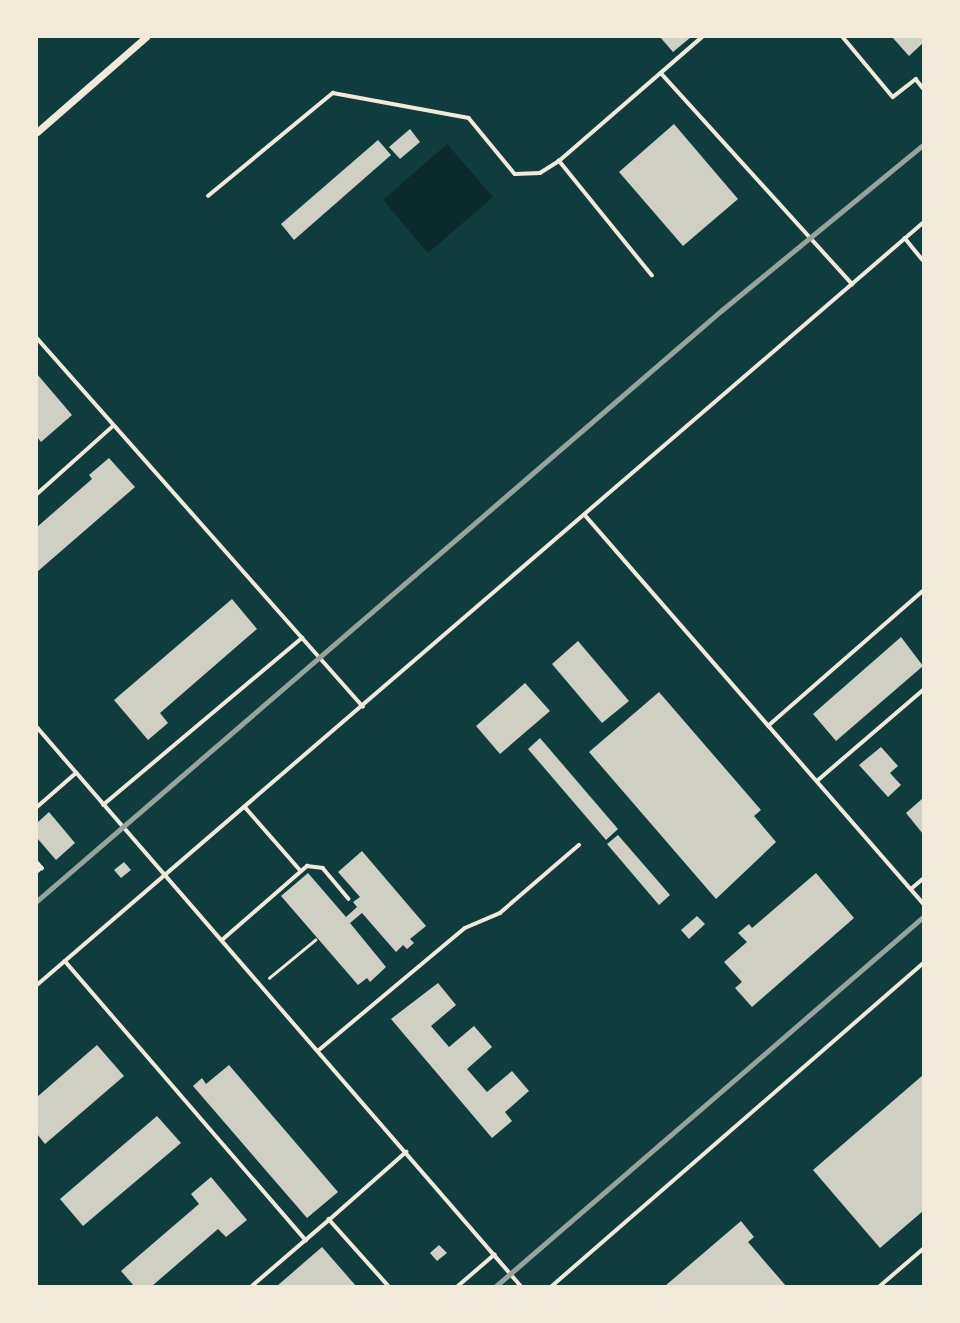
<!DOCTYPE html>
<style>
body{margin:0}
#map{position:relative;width:960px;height:1323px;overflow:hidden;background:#0f3d3e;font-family:Poppins,sans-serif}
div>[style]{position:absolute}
.water>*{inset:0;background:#0a2a2b}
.building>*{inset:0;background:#cfcfc3}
.path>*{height:2.5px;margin:-1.25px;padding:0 1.25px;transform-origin:1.25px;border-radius:1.25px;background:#f1e9da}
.service>*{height:3.5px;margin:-1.75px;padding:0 1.75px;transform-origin:1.75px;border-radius:1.75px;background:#f1e9da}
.minor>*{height:7px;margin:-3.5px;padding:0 3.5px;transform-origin:3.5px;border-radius:3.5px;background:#f1e9da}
.rail>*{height:4.5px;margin:-2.25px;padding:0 2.25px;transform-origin:2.25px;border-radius:2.25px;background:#97a49c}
span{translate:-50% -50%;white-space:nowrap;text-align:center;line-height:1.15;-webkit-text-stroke:5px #f1e9da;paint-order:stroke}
.frame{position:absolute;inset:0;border:38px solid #f1e9da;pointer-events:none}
</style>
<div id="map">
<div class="water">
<div style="clip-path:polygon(447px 144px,493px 197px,428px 253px,383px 200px)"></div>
</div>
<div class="building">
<div style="clip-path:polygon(660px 37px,691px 37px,673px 52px)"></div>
<div style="clip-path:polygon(892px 37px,923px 37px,923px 43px,909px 56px)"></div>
<div style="clip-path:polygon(674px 124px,738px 199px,683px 246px,619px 172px)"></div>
<div style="clip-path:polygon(410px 129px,420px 142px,400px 159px,389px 147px)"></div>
<div style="clip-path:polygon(378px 140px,391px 155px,294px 240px,281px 224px)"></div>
<div style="clip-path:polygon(37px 374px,72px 415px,41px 442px,37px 437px)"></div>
<div style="clip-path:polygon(109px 458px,135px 487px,37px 572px,37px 527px,92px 479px,89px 475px)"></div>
<div style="clip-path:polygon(232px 599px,257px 629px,160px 713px,168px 723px,148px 740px,114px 700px)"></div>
<div style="clip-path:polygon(901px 637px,923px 666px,836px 741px,813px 714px)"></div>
<div style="clip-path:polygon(578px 641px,629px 701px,602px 723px,552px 664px)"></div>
<div style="clip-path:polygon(525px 683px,550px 711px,500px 754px,476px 726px)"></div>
<div style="clip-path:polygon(659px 692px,761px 810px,754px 816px,776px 842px,716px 899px,589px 752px)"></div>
<div style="clip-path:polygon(540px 738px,618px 829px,606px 840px,528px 749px)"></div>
<div style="clip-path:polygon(881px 747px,898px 766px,890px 773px,901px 785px,888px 797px,859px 765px)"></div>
<div style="clip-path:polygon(923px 798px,923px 834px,906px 813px)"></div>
<div style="clip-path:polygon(49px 812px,75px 843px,56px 860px,37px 838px,37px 823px)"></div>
<div style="clip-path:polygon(618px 835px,670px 895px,659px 905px,607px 844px)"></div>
<div style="clip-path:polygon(362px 851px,426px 926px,410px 939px,414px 943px,407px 949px,403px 945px,396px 952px,362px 913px,350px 923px,386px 967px,370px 982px,367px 978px,358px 985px,281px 896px,308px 873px,346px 917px,357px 907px,353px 902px,360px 897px,338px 872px)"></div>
<div style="clip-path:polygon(124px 862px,131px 870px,121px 878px,114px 870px)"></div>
<div style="clip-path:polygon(816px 873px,854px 918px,752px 1007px,735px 988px,742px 982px,724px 962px,747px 942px,738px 933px,749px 924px,752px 928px)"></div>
<div style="clip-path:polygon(697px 916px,705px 924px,689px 939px,681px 930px)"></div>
<div style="clip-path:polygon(438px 983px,456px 1005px,431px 1026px,449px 1047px,474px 1026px,492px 1047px,467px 1069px,487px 1092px,512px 1071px,529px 1091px,505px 1112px,512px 1121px,492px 1138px,391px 1019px)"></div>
<div style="clip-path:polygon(97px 1045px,124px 1076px,45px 1144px,37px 1134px,37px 1097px)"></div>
<div style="clip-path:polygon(229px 1065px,338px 1192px,307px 1218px,193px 1086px,202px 1078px,206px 1084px)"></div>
<div style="clip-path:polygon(923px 1075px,923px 1211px,880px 1248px,813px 1170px)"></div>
<div style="clip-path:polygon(157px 1116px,181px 1143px,83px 1226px,60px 1199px)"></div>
<div style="clip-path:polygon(211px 1177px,247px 1220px,226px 1237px,218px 1229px,152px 1286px,134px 1286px,121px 1271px,199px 1204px,191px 1194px)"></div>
<div style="clip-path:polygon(741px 1221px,754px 1237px,748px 1242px,786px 1286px,665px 1286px)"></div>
<div style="clip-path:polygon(439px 1245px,447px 1253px,437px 1261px,430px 1253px)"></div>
<div style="clip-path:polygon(322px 1247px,356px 1286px,277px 1286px)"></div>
</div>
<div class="path">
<div style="left:269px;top:978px;width:60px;rotate:-39.6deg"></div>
</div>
<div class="service">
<div style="left:843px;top:37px;width:78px;rotate:50.2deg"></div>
<div style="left:893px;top:97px;width:29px;rotate:-38deg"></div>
<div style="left:916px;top:79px;width:11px;rotate:52deg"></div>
<div style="left:661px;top:73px;width:285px;rotate:47.8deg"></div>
<div style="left:208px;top:196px;width:162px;rotate:-39.5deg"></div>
<div style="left:333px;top:93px;width:138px;rotate:10.4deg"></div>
<div style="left:469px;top:118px;width:72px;rotate:50.6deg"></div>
<div style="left:515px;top:174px;width:25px;rotate:-2deg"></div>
<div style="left:540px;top:173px;width:22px;rotate:-32deg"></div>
<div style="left:905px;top:238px;width:28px;rotate:51deg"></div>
<div style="left:652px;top:276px;width:148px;rotate:-129deg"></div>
<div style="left:559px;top:161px;width:189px;rotate:-40.9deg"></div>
<div style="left:37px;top:338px;width:492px;rotate:48.5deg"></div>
<div style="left:37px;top:494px;width:102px;rotate:-41.8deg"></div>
<div style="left:585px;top:515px;width:515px;rotate:48.94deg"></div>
<div style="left:768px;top:726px;width:206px;rotate:-41.1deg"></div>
<div style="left:37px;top:727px;width:739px;rotate:49.11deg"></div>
<div style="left:817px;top:781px;width:140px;rotate:-40.6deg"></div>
<div style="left:103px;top:805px;width:260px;rotate:-40deg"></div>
<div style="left:37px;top:807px;width:52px;rotate:-41.1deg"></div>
<div style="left:245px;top:807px;width:85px;rotate:48.8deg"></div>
<div style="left:37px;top:862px;width:8px;rotate:50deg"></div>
<div style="left:42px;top:868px;width:6px;rotate:141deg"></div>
<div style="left:911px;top:889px;width:16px;rotate:-40deg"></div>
<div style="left:222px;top:940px;width:113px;rotate:-41deg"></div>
<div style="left:307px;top:866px;width:16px;rotate:7deg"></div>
<div style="left:323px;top:868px;width:40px;rotate:50deg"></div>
<div style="left:65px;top:961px;width:369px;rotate:49.2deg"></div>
<div style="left:37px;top:985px;width:1169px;rotate:-40.7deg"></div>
<div style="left:319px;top:1050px;width:190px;rotate:-39.9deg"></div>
<div style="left:465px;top:928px;width:38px;rotate:-23deg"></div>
<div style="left:500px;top:913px;width:104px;rotate:-40.7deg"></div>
<div style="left:252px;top:1286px;width:101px;rotate:-40.6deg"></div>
<div style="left:388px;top:1286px;width:89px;rotate:-131.8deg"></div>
<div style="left:329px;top:1220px;width:103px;rotate:-41.4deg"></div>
<div style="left:458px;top:1286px;width:48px;rotate:-40.7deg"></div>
<div style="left:552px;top:1286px;width:492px;rotate:-41deg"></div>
<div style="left:880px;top:1286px;width:57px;rotate:-40.7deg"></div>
</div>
<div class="minor">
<div style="left:37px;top:132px;width:145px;rotate:-41.1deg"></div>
</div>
<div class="rail">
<div style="left:37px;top:901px;width:905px;rotate:-40.79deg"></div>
<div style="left:722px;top:310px;width:260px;rotate:-39.4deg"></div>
<div style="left:496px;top:1286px;width:564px;rotate:-40.83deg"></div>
</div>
<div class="frame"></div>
</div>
